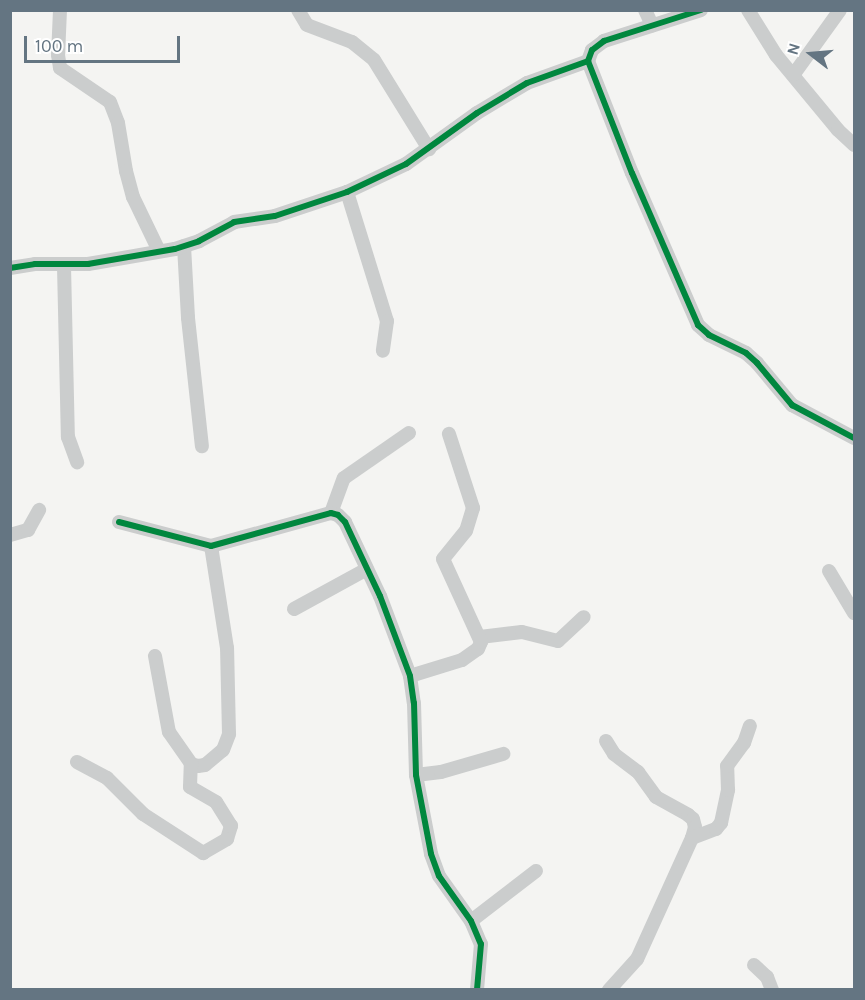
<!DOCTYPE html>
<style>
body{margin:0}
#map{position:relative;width:865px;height:1000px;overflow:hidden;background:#f4f4f2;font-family:Karla,sans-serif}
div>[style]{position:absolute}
.minor>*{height:14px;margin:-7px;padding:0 7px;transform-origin:7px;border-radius:7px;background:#cbcdcd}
.cycleway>*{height:6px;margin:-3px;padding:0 3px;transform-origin:3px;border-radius:3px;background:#00873e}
span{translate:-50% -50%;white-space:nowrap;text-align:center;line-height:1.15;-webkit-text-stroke:6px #fff;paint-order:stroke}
.frame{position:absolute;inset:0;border:12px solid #647582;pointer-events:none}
.north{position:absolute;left:781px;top:24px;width:60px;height:60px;-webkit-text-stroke:4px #fff;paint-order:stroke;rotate:286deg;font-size:16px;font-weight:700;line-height:24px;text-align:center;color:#647582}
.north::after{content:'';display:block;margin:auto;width:21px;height:27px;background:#647582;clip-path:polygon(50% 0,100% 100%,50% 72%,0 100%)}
.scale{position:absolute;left:24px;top:36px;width:156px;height:27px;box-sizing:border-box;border:3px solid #647582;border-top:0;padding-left:8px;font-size:18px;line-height:21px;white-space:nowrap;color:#647582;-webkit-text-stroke:4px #fff;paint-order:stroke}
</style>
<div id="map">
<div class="minor">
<div style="left:60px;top:10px;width:45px;rotate:92.5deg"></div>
<div style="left:58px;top:55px;width:13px;rotate:81deg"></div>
<div style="left:60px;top:68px;width:60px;rotate:34.2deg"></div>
<div style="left:110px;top:102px;width:22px;rotate:69deg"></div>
<div style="left:118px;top:123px;width:49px;rotate:80.5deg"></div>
<div style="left:126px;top:171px;width:27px;rotate:75deg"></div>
<div style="left:133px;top:197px;width:60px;rotate:64.3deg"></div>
<div style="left:298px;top:10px;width:17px;rotate:59deg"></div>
<div style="left:307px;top:25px;width:48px;rotate:20.7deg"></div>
<div style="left:352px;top:42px;width:28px;rotate:39deg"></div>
<div style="left:374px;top:60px;width:105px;rotate:58.3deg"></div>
<div style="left:645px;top:10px;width:17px;rotate:65deg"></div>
<div style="left:701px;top:10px;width:102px;rotate:162.3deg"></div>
<div style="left:604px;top:41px;width:15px;rotate:143deg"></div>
<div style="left:592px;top:50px;width:12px;rotate:110deg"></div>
<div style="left:588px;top:61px;width:120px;rotate:68.6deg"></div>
<div style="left:632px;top:173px;width:166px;rotate:66.5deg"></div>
<div style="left:698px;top:325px;width:15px;rotate:42deg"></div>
<div style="left:709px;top:335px;width:41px;rotate:25.9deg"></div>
<div style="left:746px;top:353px;width:15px;rotate:42deg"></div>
<div style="left:757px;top:363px;width:55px;rotate:50.2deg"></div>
<div style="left:792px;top:405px;width:70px;rotate:28deg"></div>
<div style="left:748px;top:10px;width:53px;rotate:58.1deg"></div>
<div style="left:776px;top:55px;width:97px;rotate:50.4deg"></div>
<div style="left:838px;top:130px;width:22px;rotate:43deg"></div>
<div style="left:794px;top:74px;width:79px;rotate:-54.3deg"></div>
<div style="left:347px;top:192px;width:135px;rotate:72.8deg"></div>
<div style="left:387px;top:321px;width:30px;rotate:98deg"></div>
<div style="left:184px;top:246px;width:72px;rotate:86.8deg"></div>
<div style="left:188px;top:318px;width:129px;rotate:83.8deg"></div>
<div style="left:64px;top:266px;width:171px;rotate:88.7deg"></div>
<div style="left:68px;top:437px;width:27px;rotate:70deg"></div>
<div style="left:10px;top:268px;width:25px;rotate:-9deg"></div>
<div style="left:35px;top:264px;width:53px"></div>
<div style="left:88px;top:264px;width:88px;rotate:-9.8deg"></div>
<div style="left:175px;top:249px;width:25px;rotate:-18deg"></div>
<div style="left:199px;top:241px;width:40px;rotate:-28deg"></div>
<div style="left:234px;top:222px;width:41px;rotate:-8.3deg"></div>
<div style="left:275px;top:216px;width:76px;rotate:-18.4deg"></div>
<div style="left:347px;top:192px;width:65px;rotate:-25.4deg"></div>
<div style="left:406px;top:164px;width:87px;rotate:-35.7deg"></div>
<div style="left:477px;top:113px;width:58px;rotate:-31deg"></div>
<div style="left:527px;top:83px;width:65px;rotate:-19.8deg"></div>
<div style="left:331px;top:513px;width:37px;rotate:-70deg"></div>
<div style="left:344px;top:478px;width:79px;rotate:-34.7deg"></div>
<div style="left:119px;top:522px;width:95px;rotate:14.6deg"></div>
<div style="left:211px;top:546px;width:124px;rotate:-15.4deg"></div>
<div style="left:331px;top:513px;width:7px;rotate:16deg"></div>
<div style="left:338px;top:515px;width:10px;rotate:45deg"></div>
<div style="left:345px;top:522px;width:82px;rotate:64.7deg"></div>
<div style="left:380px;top:596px;width:85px;rotate:69.4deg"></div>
<div style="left:410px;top:676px;width:27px;rotate:82deg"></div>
<div style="left:414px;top:703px;width:72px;rotate:88.4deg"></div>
<div style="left:416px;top:775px;width:80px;rotate:79.2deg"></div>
<div style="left:431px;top:854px;width:23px;rotate:70deg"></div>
<div style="left:439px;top:876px;width:55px;rotate:54.6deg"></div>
<div style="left:471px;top:921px;width:25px;rotate:67deg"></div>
<div style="left:481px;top:944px;width:46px;rotate:95deg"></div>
<div style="left:10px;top:535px;width:19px;rotate:-16deg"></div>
<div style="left:28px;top:530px;width:23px;rotate:-61deg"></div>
<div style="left:829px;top:571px;width:49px;rotate:59.2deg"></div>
<div style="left:294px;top:609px;width:83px;rotate:-28.7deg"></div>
<div style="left:480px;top:637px;width:42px;rotate:-6.8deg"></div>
<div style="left:522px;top:632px;width:37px;rotate:14deg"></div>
<div style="left:558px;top:641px;width:35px;rotate:-43deg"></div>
<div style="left:155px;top:656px;width:77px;rotate:79.6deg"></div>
<div style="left:169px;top:732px;width:39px;rotate:55deg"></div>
<div style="left:191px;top:764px;width:7px;rotate:16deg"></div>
<div style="left:198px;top:766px;width:7px;rotate:-8deg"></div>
<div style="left:205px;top:765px;width:23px;rotate:-40deg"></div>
<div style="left:223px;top:750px;width:17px;rotate:-69deg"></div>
<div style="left:229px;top:734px;width:86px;rotate:-91.3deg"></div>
<div style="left:227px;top:648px;width:103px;rotate:-98.9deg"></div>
<div style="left:410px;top:676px;width:54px;rotate:-17.1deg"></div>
<div style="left:462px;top:660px;width:19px;rotate:-35deg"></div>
<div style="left:478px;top:649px;width:8px;rotate:-67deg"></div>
<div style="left:481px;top:642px;width:91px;rotate:-114.6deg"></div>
<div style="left:443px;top:559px;width:36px;rotate:-51deg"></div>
<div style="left:466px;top:531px;width:24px;rotate:-73deg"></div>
<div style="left:473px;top:508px;width:78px;rotate:-108deg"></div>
<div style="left:606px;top:741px;width:15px;rotate:58deg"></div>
<div style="left:614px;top:754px;width:30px;rotate:37deg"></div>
<div style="left:638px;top:772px;width:31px;rotate:54deg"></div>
<div style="left:656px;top:797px;width:37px;rotate:29deg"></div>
<div style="left:688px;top:815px;width:6px;rotate:39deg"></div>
<div style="left:693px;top:819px;width:8px;rotate:76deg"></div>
<div style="left:695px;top:827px;width:11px;rotate:105deg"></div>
<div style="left:692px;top:838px;width:133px;rotate:114.4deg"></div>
<div style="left:637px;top:959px;width:42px;rotate:132.1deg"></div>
<div style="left:77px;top:762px;width:34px;rotate:28deg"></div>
<div style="left:107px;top:778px;width:51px;rotate:45deg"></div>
<div style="left:143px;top:814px;width:72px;rotate:33deg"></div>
<div style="left:203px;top:853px;width:28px;rotate:-30deg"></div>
<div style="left:227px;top:839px;width:14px;rotate:-73deg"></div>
<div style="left:231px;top:826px;width:28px;rotate:-122deg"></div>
<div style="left:216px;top:802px;width:30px;rotate:-150deg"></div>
<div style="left:190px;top:787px;width:23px;rotate:-88deg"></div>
<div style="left:416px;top:775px;width:25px;rotate:-7deg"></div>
<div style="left:441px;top:772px;width:65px;rotate:-16.2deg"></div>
<div style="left:692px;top:838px;width:26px;rotate:-21deg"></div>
<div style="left:716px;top:829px;width:8px;rotate:-50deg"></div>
<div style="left:721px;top:823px;width:34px;rotate:-78deg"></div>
<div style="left:728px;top:790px;width:24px;rotate:-92deg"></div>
<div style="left:727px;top:766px;width:29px;rotate:-54deg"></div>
<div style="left:744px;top:743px;width:18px;rotate:-71deg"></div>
<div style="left:471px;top:921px;width:82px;rotate:-37.6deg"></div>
<div style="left:754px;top:965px;width:18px;rotate:43deg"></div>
<div style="left:767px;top:977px;width:14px;rotate:69deg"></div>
</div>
<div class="cycleway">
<div style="left:701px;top:10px;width:102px;rotate:162.3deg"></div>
<div style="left:604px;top:41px;width:15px;rotate:143deg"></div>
<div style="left:592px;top:50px;width:12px;rotate:110deg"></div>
<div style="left:588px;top:61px;width:120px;rotate:68.6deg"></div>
<div style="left:632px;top:173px;width:166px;rotate:66.5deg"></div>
<div style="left:698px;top:325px;width:15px;rotate:42deg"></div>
<div style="left:709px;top:335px;width:41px;rotate:25.9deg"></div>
<div style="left:746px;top:353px;width:15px;rotate:42deg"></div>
<div style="left:757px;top:363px;width:55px;rotate:50.2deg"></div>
<div style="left:792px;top:405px;width:70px;rotate:28deg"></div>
<div style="left:10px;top:268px;width:25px;rotate:-9deg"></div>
<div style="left:35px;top:264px;width:53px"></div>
<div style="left:88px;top:264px;width:88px;rotate:-9.8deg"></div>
<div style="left:175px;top:249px;width:25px;rotate:-18deg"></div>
<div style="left:199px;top:241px;width:40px;rotate:-28deg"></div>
<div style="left:234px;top:222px;width:41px;rotate:-8.3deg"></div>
<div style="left:275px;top:216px;width:76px;rotate:-18.4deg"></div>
<div style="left:347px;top:192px;width:65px;rotate:-25.4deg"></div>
<div style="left:406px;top:164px;width:87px;rotate:-35.7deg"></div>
<div style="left:477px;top:113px;width:58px;rotate:-31deg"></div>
<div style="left:527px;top:83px;width:65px;rotate:-19.8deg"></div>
<div style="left:119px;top:522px;width:95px;rotate:14.6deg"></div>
<div style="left:211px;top:546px;width:124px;rotate:-15.4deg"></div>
<div style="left:331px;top:513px;width:7px;rotate:16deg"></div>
<div style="left:338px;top:515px;width:10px;rotate:45deg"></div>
<div style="left:345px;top:522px;width:82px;rotate:64.7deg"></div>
<div style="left:380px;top:596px;width:85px;rotate:69.4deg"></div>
<div style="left:410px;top:676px;width:27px;rotate:82deg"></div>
<div style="left:414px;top:703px;width:72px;rotate:88.4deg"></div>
<div style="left:416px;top:775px;width:80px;rotate:79.2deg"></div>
<div style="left:431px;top:854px;width:23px;rotate:70deg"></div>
<div style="left:439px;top:876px;width:55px;rotate:54.6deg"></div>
<div style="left:471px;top:921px;width:25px;rotate:67deg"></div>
<div style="left:481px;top:944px;width:46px;rotate:95deg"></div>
</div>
<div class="frame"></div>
<div class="north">N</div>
<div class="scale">100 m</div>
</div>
